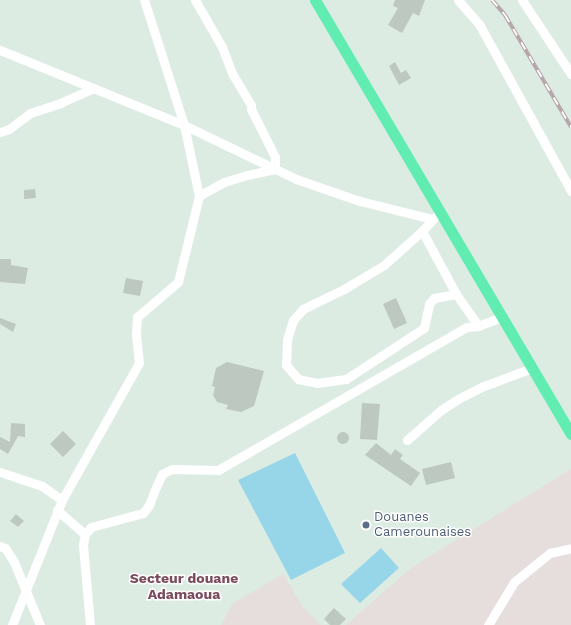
<!DOCTYPE html>
<style>
body{margin:0}
#map{position:relative;width:571px;height:625px;overflow:hidden;background:#ddece3;font-family:"Work Sans",sans-serif}
div>[style]{position:absolute}
.industrial>*{inset:0;background:#e5dedd}
.pitch>*{inset:0;background:#97d6e8}
.building>*{inset:0;background:#bcc8c0}
.round{border-radius:50%}
.minor>*{height:9px;margin:-4.5px;padding:0 4.5px;transform-origin:4.5px;border-radius:4.5px;background:#fff}
.major>*{height:11px;margin:-5.5px;padding:0 5.5px;transform-origin:5.5px;border-radius:5.5px;background:#61edb1}
.rail>*{height:4px;margin-top:-2px;transform-origin:0;background:repeating-linear-gradient(90deg,#fff 0 8px,#b4a0a7 0 16px);box-sizing:border-box;border-block:1px solid #b4a0a7}
.dots>*{width:11px;height:11px;translate:-50% -50%;box-sizing:border-box;border:2px solid #fff;border-radius:50%}
span{translate:-50% -50%;white-space:nowrap;text-align:center;line-height:1.15;-webkit-text-stroke:3px #fff;paint-order:stroke}
.service-label{font-size:13px;color:#4e5e75}
.left{translate:0 -50%;text-align:left}
.neighbourhood-label{font-size:14px;color:#7a4c5d;font-weight:700}
</style>
<div id="map">
<div class="industrial">
<div style="clip-path:polygon(571px 469px,571px 625px,346px 625px,412px 567px)"></div>
<div style="clip-path:polygon(283px 574px,303px 607px,321px 625px,221px 625px,233px 603px)"></div>
</div>
<div class="pitch">
<div style="clip-path:polygon(295px 453px,345px 553px,291px 580px,238px 480px)"></div>
<div style="clip-path:polygon(381px 548px,399px 568px,360px 603px,341px 584px)"></div>
</div>
<div class="building">
<div style="clip-path:polygon(395px 0,425px 0,419px 16px,413px 13px,402px 33px,388px 25px,398px 8px,393px 6px)"></div>
<div style="clip-path:polygon(395px 62px,401px 73px,406px 70px,411px 78px,399px 85px,389px 66px)"></div>
<div style="clip-path:polygon(35px 189px,36px 198px,24px 199px,24px 190px)"></div>
<div style="clip-path:polygon(0 259px,11px 259px,11px 265px,28px 268px,25px 284px,0 282px)"></div>
<div style="clip-path:polygon(126px 278px,143px 281px,140px 296px,123px 293px)"></div>
<div style="clip-path:polygon(396px 298px,407px 323px,394px 329px,383px 304px)"></div>
<div style="clip-path:polygon(0 318px,16px 324px,13px 332px,0 324px)"></div>
<div style="clip-path:polygon(227px 362px,264px 371px,254px 406px,241px 412px,226px 409px,228px 405px,217px 402px,213px 395px,215px 387px,212px 386px,216px 368px)"></div>
<div style="clip-path:polygon(362px 403px,380px 404px,377px 440px,360px 439px)"></div>
<div style="clip-path:polygon(11px 423px,25px 424px,25px 437px,18px 436px,8px 454px,0 449px,0 437px,10px 442px)"></div>
<div style="clip-path:polygon(63px 431px,76px 444px,63px 457px,50px 444px)"></div>
<div class="round" style="left:337px;top:432px;width:12px;height:12px"></div>
<div style="clip-path:polygon(376px 443px,391px 455px,395px 449px,403px 455px,400px 459px,420px 473px,411px 486px,365px 455px)"></div>
<div style="clip-path:polygon(451px 462px,455px 478px,426px 485px,422px 469px)"></div>
<div style="clip-path:polygon(16px 514px,24px 521px,18px 527px,10px 521px)"></div>
<div style="clip-path:polygon(334px 608px,346px 619px,340px 625px,330px 625px,324px 619px)"></div>
</div>
<div class="minor">
<div style="left:195px;top:0;width:54px;rotate:60.1deg"></div>
<div style="left:222px;top:47px;width:30px;rotate:69deg"></div>
<div style="left:233px;top:75px;width:35px;rotate:59deg"></div>
<div style="left:251px;top:105px;width:4px;rotate:90deg"></div>
<div style="left:251px;top:109px;width:54px;rotate:63.4deg"></div>
<div style="left:275px;top:157px;width:12px;rotate:90deg"></div>
<div style="left:275px;top:169px;width:29px;rotate:168deg"></div>
<div style="left:247px;top:175px;width:24px;rotate:163deg"></div>
<div style="left:224px;top:182px;width:29px;rotate:151deg"></div>
<div style="left:458px;top:0;width:32px;rotate:49deg"></div>
<div style="left:479px;top:24px;width:191px;rotate:61.1deg"></div>
<div style="left:522px;top:0;width:89px;rotate:56.5deg"></div>
<div style="left:0;top:50px;width:199px;rotate:22.2deg"></div>
<div style="left:184px;top:125px;width:124px;rotate:25.7deg"></div>
<div style="left:296px;top:179px;width:68px;rotate:19deg"></div>
<div style="left:360px;top:201px;width:75px;rotate:13.9deg"></div>
<div style="left:0;top:132px;width:9px;rotate:-18deg"></div>
<div style="left:9px;top:129px;width:26px;rotate:-37deg"></div>
<div style="left:30px;top:113px;width:32px;rotate:-18deg"></div>
<div style="left:60px;top:103px;width:36px;rotate:-24deg"></div>
<div style="left:436px;top:216px;width:21px;rotate:133deg"></div>
<div style="left:422px;top:231px;width:51px;rotate:138.2deg"></div>
<div style="left:384px;top:265px;width:47px;rotate:149deg"></div>
<div style="left:344px;top:289px;width:46px;rotate:154deg"></div>
<div style="left:303px;top:309px;width:15px;rotate:132deg"></div>
<div style="left:293px;top:320px;width:21px;rotate:107deg"></div>
<div style="left:287px;top:340px;width:25px;rotate:92deg"></div>
<div style="left:286px;top:365px;width:18px;rotate:49deg"></div>
<div style="left:298px;top:379px;width:19px;rotate:12deg"></div>
<div style="left:317px;top:383px;width:29px;rotate:-8deg"></div>
<div style="left:346px;top:379px;width:93px;rotate:-33.2deg"></div>
<div style="left:424px;top:328px;width:25px;rotate:-78deg"></div>
<div style="left:429px;top:304px;width:8px;rotate:-50deg"></div>
<div style="left:434px;top:298px;width:22px;rotate:-10deg"></div>
<div style="left:422px;top:231px;width:72px;rotate:61.6deg"></div>
<div style="left:456px;top:294px;width:39px;rotate:55deg"></div>
<div style="left:407px;top:440px;width:45px;rotate:-41.4deg"></div>
<div style="left:441px;top:410px;width:20px;rotate:-33deg"></div>
<div style="left:458px;top:399px;width:29px;rotate:-27deg"></div>
<div style="left:484px;top:386px;width:51px;rotate:-20.6deg"></div>
<div style="left:0;top:472px;width:44px;rotate:18.4deg"></div>
<div style="left:42px;top:486px;width:24px;rotate:35deg"></div>
<div style="left:57px;top:510px;width:37px;rotate:41deg"></div>
<div style="left:0;top:546px;width:5px;rotate:22deg"></div>
<div style="left:5px;top:548px;width:17px;rotate:57deg"></div>
<div style="left:14px;top:562px;width:68px;rotate:67.6deg"></div>
<div style="left:12px;top:625px;width:135px;rotate:-68.2deg"></div>
<div style="left:62px;top:500px;width:157px;rotate:-60.7deg"></div>
<div style="left:139px;top:363px;width:30px;rotate:-96deg"></div>
<div style="left:136px;top:333px;width:16px;rotate:-86deg"></div>
<div style="left:137px;top:317px;width:54px;rotate:-40.5deg"></div>
<div style="left:178px;top:282px;width:89px;rotate:-76.3deg"></div>
<div style="left:199px;top:196px;width:73px;rotate:-101.9deg"></div>
<div style="left:184px;top:125px;width:131px;rotate:-107.7deg"></div>
<div style="left:90px;top:625px;width:80px;rotate:-95deg"></div>
<div style="left:83px;top:545px;width:11px;rotate:-80deg"></div>
<div style="left:85px;top:534px;width:9px;rotate:-49deg"></div>
<div style="left:91px;top:527px;width:54px;rotate:-15.1deg"></div>
<div style="left:143px;top:513px;width:10px;rotate:-53deg"></div>
<div style="left:149px;top:505px;width:19px;rotate:-69deg"></div>
<div style="left:156px;top:487px;width:14px;rotate:-65deg"></div>
<div style="left:162px;top:474px;width:11px;rotate:-27deg"></div>
<div style="left:172px;top:469px;width:46px;rotate:1.2deg"></div>
<div style="left:218px;top:470px;width:287px;rotate:-29.9deg"></div>
<div style="left:467px;top:327px;width:11px;rotate:-5deg"></div>
<div style="left:478px;top:326px;width:26px;rotate:-21deg"></div>
<div style="left:488px;top:625px;width:50px;rotate:-58.8deg"></div>
<div style="left:514px;top:582px;width:46px;rotate:-38.9deg"></div>
<div style="left:550px;top:553px;width:22px;rotate:-13deg"></div>
</div>
<div class="major">
<div style="left:315px;top:0;width:504px;rotate:59.47deg"></div>
</div>
<div class="rail">
<div style="left:492px;top:0;width:20px;rotate:49deg"></div>
<div style="left:505px;top:15px;width:130px;rotate:59.5deg"></div>
</div>
<div class="dots">
<div style="left:366px;top:525px;background:#5c6f8a"></div>
</div>
<div class="service-label">
<span class="left" style="left:374px;top:525px">Douanes<br>Camerounaises</span>
</div>
<div class="neighbourhood-label">
<span style="left:184px;top:586px">Secteur douane<br>Adamaoua</span>
</div>
</div>
